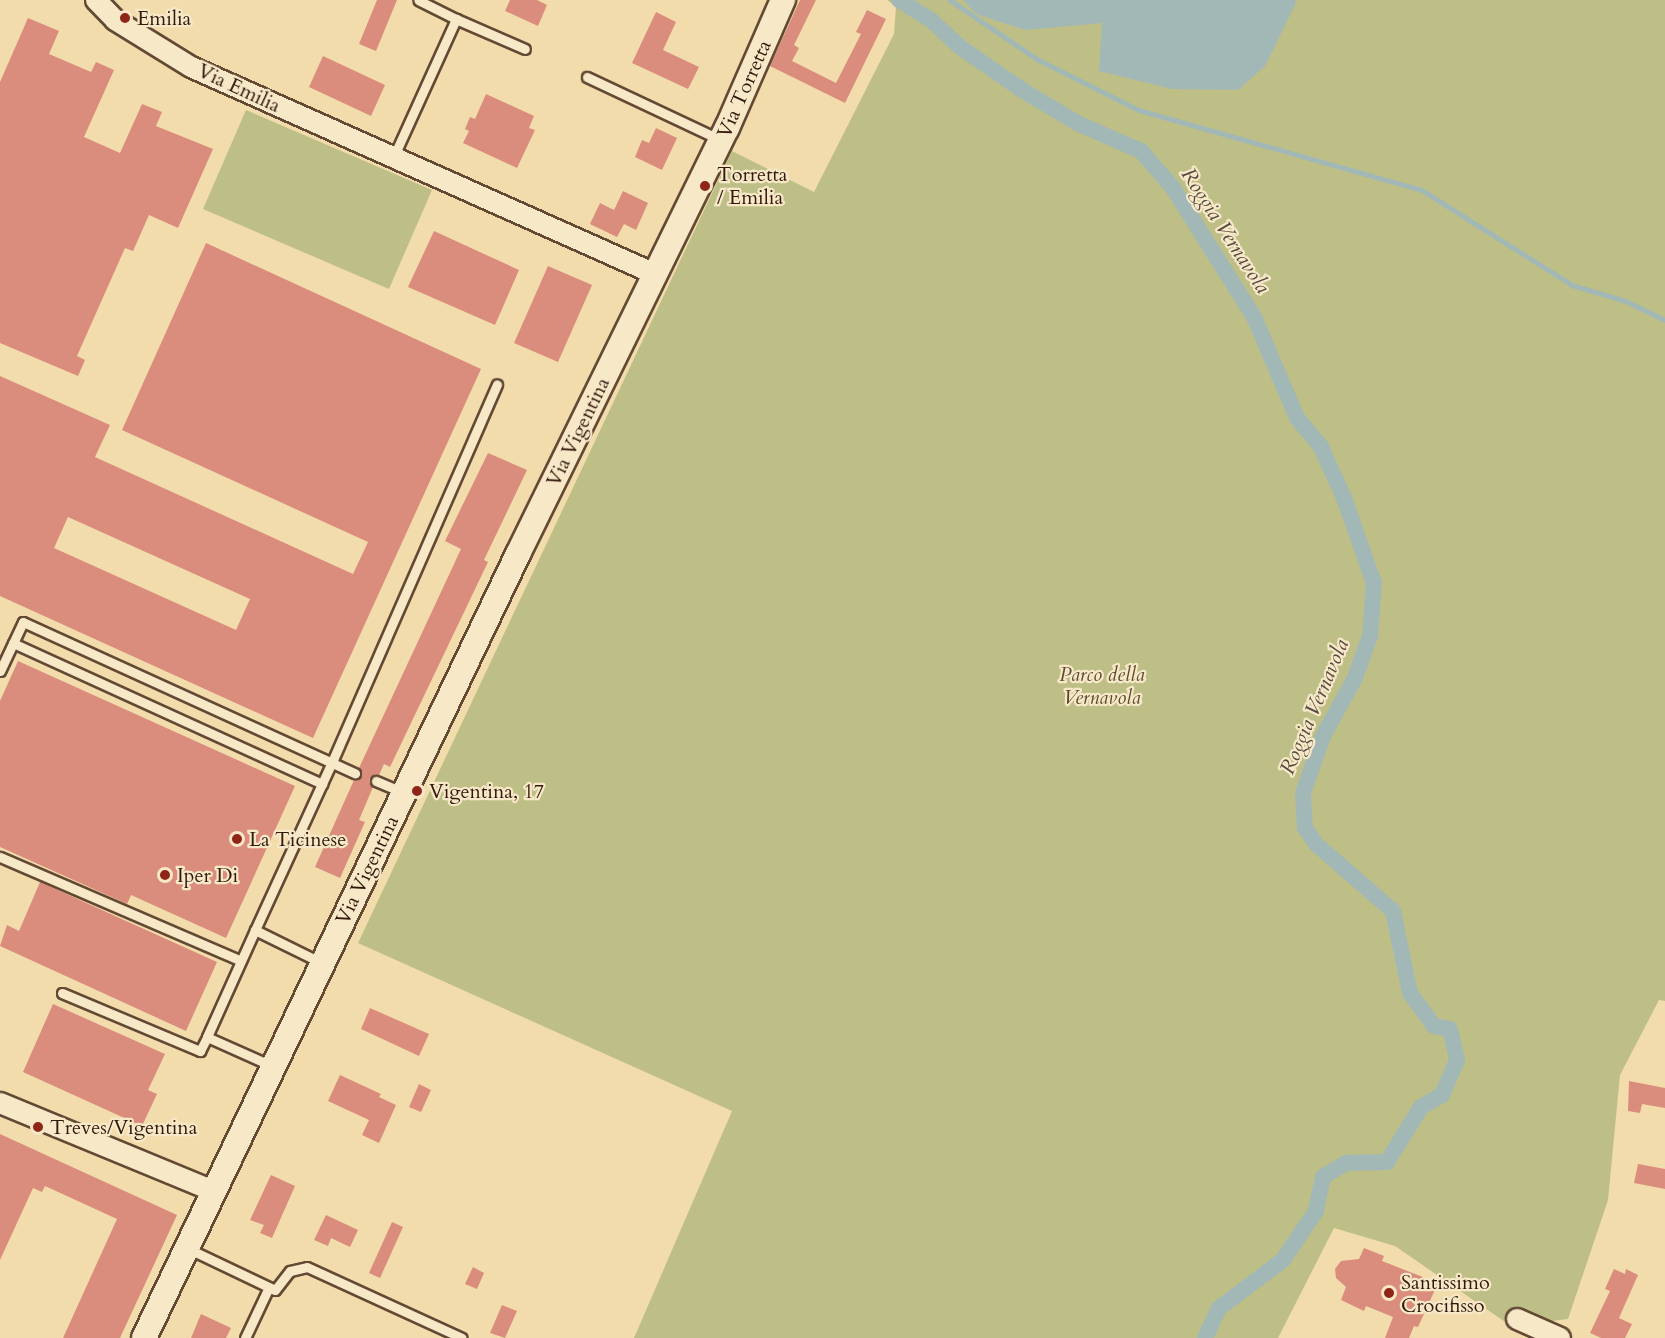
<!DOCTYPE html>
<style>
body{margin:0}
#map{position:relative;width:1665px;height:1338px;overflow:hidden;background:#f2dcab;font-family:Cardo,serif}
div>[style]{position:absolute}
.green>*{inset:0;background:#bebf86}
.water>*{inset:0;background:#a2b8b6}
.stream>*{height:4.5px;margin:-2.25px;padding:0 2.25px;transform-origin:2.25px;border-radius:2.25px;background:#a2b8b6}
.canal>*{height:16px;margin:-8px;padding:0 8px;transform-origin:8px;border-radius:8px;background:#a2b8b6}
.building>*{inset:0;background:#db8d7d}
.roads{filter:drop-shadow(2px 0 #634934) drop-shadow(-2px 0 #634934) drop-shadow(0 2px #634934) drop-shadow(0 -2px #634934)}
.service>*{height:9px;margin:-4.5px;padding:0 4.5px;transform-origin:4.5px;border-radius:4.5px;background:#f7e8c8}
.minor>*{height:20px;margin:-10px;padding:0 10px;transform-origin:10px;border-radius:10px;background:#f7e8c8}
.tertiary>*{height:24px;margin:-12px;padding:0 12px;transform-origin:12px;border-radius:12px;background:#f7e8c8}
.dots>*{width:16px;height:16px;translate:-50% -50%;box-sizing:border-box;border:3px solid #f7e8c8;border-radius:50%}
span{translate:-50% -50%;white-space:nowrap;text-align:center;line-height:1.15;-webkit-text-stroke:4.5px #f7e8c8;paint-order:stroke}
.poi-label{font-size:20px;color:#33180c}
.left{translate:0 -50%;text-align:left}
.street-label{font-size:20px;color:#33180c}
.park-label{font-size:20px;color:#5d4a31;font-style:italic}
.water-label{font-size:21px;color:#54483f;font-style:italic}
</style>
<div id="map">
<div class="green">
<div style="clip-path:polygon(887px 0,1665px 0,1665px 1001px,1659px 1000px,1620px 1075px,1608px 1200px,1568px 1319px,1511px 1326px,1395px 1246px,1334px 1228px,1278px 1338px,634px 1338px,732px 1111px,358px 943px,732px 151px,814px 192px,894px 34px,896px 6px)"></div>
<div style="clip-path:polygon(246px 110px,432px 190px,389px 289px,203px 209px)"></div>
</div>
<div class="water">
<div style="clip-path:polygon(963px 0,1295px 0,1296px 3px,1265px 66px,1238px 90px,1172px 89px,1099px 71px,1102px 23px,1025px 30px,976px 14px)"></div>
</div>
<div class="stream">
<div style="left:950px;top:0;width:105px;rotate:34.1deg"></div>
<div style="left:1037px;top:59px;width:114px;rotate:26.6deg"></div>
<div style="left:1139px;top:110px;width:294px;rotate:15.8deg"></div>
<div style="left:1422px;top:190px;width:178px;rotate:32.3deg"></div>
<div style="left:1572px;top:285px;width:56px;rotate:16.5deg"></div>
<div style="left:1626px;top:301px;width:43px;rotate:26deg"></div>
</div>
<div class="canal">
<div style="left:899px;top:0;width:39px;rotate:32deg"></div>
<div style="left:932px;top:21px;width:38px;rotate:43deg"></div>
<div style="left:960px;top:47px;width:75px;rotate:34.7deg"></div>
<div style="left:1022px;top:90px;width:66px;rotate:30.8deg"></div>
<div style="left:1079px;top:124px;width:68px;rotate:23.5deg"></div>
<div style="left:1141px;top:151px;width:49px;rotate:49.1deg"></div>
<div style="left:1173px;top:188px;width:152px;rotate:57.9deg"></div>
<div style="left:1254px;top:317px;width:110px;rotate:66.9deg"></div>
<div style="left:1297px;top:418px;width:38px;rotate:50deg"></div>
<div style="left:1321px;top:447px;width:56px;rotate:65.7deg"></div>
<div style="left:1344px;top:498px;width:90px;rotate:70.6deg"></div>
<div style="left:1374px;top:583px;width:53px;rotate:94.3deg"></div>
<div style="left:1370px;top:636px;width:45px;rotate:109.7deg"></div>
<div style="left:1355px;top:678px;width:66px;rotate:118.9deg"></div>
<div style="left:1323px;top:736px;width:60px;rotate:109.3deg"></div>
<div style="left:1303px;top:793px;width:35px;rotate:87deg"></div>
<div style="left:1305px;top:828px;width:19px;rotate:55deg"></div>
<div style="left:1316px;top:844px;width:102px;rotate:41deg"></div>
<div style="left:1393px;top:911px;width:84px;rotate:78.3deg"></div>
<div style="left:1410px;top:993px;width:41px;rotate:54deg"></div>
<div style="left:1434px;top:1026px;width:16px;rotate:11deg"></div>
<div style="left:1450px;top:1029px;width:32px;rotate:77deg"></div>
<div style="left:1457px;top:1060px;width:38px;rotate:113deg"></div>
<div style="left:1442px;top:1095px;width:24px;rotate:150deg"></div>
<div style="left:1421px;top:1107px;width:65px;rotate:121.7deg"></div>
<div style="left:1387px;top:1162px;width:41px;rotate:178.6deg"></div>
<div style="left:1346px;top:1163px;width:27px;rotate:149deg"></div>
<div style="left:1323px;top:1177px;width:35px;rotate:102deg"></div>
<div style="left:1316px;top:1211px;width:59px;rotate:124deg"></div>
<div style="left:1283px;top:1260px;width:80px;rotate:143.1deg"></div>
<div style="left:1219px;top:1308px;width:33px;rotate:115deg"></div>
</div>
<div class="building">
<div style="clip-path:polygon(377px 0,397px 0,376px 51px,359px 44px)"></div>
<div style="clip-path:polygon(510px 0,537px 0,547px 5px,538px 26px,505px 11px)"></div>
<div style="clip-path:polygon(800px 0,816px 0,794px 45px,799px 48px,792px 61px,836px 83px,861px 34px,856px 32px,867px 10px,886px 19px,845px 103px,770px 66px)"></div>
<div style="clip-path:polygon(656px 12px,676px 22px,663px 50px,699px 67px,688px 89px,632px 63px)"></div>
<div style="clip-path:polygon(28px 18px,59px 31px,49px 54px,91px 72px,96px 62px,114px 70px,84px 137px,120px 153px,142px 104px,162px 112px,156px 126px,213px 149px,178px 228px,149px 215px,133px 251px,125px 248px,77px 356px,85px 360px,78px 376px,0 343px,0 82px)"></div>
<div style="clip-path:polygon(323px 56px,385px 85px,371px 116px,309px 87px)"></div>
<div style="clip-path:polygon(486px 94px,534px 116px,529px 128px,535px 130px,517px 168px,463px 143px,469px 131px,465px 129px,470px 117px,475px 119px)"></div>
<div style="clip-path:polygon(656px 128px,677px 138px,662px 170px,635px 157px,642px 140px,649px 143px)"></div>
<div style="clip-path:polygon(623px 191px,648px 203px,636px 230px,624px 224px,617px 237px,590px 224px,600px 203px,614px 210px)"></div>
<div style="clip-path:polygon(434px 231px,519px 270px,495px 325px,408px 287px)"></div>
<div style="clip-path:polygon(evenodd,206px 243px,481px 369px,313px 738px,0 596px,0 376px,110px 425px,95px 457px,353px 574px,368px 542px,122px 430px,206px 243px,68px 517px,250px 599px,236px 630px,54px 548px,68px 517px)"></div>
<div style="clip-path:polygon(548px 266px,592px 285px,558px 362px,514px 343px)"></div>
<div style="clip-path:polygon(488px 453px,527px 470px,484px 560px,488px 562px,390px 767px,384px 764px,379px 775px,370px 778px,369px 782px,373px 787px,359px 820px,365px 822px,340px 878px,315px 867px,354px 780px,361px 776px,359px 768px,461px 549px,445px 541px)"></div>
<div style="clip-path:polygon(18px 661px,295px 786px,226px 938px,131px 895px,127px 904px,0 847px,0 701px)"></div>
<div style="clip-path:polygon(40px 882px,217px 962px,186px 1031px,0 946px,7px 925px,19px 931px)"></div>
<div style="clip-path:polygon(53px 1004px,165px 1054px,148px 1090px,157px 1094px,142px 1126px,23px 1072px)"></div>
<div style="clip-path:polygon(370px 1008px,429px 1034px,419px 1056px,361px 1029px)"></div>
<div style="clip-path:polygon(340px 1075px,381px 1094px,379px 1097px,396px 1105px,379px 1143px,362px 1135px,369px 1120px,328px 1101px)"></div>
<div style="clip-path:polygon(1629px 1081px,1665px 1088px,1665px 1108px,1642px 1104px,1640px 1113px,1628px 1111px)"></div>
<div style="clip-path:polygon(419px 1084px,431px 1090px,421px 1112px,409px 1107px)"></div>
<div style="clip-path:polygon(0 1134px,177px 1215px,120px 1338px,63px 1338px,117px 1219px,45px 1186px,42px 1192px,33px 1188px,0 1260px)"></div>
<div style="clip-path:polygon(1638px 1164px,1665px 1169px,1665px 1189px,1634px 1183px)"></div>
<div style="clip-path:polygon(271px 1175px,295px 1186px,272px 1238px,260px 1233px,264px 1225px,250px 1220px)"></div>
<div style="clip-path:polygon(326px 1215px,358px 1230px,350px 1247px,331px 1238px,328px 1246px,314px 1240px)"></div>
<div style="clip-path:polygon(392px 1222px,403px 1227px,380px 1278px,369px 1273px)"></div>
<div style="clip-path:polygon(1364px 1248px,1384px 1256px,1382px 1261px,1438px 1283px,1418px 1327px,1414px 1326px,1409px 1338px,1385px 1338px,1393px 1317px,1366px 1306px,1364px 1311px,1341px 1300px,1346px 1287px,1336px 1278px,1335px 1269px,1341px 1261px,1359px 1259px)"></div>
<div style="clip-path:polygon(473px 1267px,484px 1273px,477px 1289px,465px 1284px)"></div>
<div style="clip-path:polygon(1614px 1269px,1625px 1274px,1626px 1269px,1638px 1275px,1619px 1318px,1632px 1324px,1625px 1338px,1601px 1338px,1590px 1333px,1610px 1291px,1605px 1289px)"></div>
<div style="clip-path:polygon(502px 1305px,517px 1311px,505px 1338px,490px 1333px)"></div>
<div style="clip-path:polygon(201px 1314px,231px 1328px,226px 1338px,191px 1338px)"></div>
</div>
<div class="roads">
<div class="service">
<div style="left:456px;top:19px;width:75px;rotate:23.5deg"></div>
<div style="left:587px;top:77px;width:146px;rotate:25.2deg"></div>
<div style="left:393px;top:158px;width:153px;rotate:-65.6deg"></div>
<div style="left:456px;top:19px;width:42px;rotate:-153.4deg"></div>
<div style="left:13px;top:643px;width:340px;rotate:24.5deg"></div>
<div style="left:0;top:671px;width:54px;rotate:-64.9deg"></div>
<div style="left:23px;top:622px;width:365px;rotate:24.5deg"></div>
<div style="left:376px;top:781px;width:30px;rotate:23deg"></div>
<div style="left:0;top:857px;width:262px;rotate:23.3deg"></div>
<div style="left:255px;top:930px;width:117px;rotate:114.2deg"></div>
<div style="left:207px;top:1037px;width:71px;rotate:24deg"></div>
<div style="left:322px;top:963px;width:75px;rotate:-153.8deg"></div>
<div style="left:255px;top:930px;width:185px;rotate:-65.4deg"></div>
<div style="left:332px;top:762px;width:412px;rotate:-66.4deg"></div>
<div style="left:62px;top:993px;width:150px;rotate:22.8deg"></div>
<div style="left:200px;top:1051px;width:16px;rotate:-63deg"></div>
<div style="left:189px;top:1249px;width:95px;rotate:25.5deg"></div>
<div style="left:275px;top:1290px;width:24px;rotate:-52deg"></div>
<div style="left:290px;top:1271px;width:17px;rotate:-13deg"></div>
<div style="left:307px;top:1267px;width:170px;rotate:24.6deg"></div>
<div style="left:245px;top:1338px;width:56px;rotate:-64.8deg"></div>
</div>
<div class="minor">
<div style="left:96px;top:0;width:28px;rotate:46deg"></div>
<div style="left:115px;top:20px;width:89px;rotate:31.7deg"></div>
<div style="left:191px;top:67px;width:508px;rotate:24.04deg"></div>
<div style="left:0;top:1103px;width:230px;rotate:22.4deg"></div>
<div style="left:1517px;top:1319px;width:47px;rotate:23.8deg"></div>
</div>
<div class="tertiary">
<div style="left:144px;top:1338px;width:869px;rotate:-64.5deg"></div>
<div style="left:518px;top:554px;width:475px;rotate:-63.9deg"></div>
<div style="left:727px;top:128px;width:140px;rotate:-66.4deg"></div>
</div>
</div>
<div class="dots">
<div style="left:125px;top:18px;background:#8f2418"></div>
<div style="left:705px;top:186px;background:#8f2418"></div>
<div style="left:417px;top:791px;background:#8f2418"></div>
<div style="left:237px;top:839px;background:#8f2418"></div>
<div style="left:165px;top:875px;background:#8f2418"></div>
<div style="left:38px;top:1127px;background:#8f2418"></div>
<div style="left:1389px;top:1293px;background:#8f2418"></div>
</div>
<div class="poi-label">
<span class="left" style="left:137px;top:18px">Emilia</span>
<span class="left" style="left:717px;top:186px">Torretta<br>/ Emilia</span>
<span class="left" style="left:429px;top:791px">Vigentina, 17</span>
<span class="left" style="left:249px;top:839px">La Ticinese</span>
<span class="left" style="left:177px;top:875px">Iper Di</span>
<span class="left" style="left:50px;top:1127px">Treves/Vigentina</span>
<span class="left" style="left:1401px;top:1294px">Santissimo<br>Crocifisso</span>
</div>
<div class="street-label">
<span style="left:239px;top:88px;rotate:25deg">Via Emilia</span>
<span style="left:744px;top:89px;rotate:-66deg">Via Torretta</span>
<span style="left:578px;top:432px;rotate:-64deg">Via Vigentina</span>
<span style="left:367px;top:870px;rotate:-64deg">Via Vigentina</span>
</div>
<div class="park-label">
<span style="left:1102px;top:686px">Parco della<br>Vernavola</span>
</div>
<div class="water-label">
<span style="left:1225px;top:231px;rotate:57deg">Roggia Vernavola</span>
<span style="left:1315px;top:707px;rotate:-67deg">Roggia Vernavola</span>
</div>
</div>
